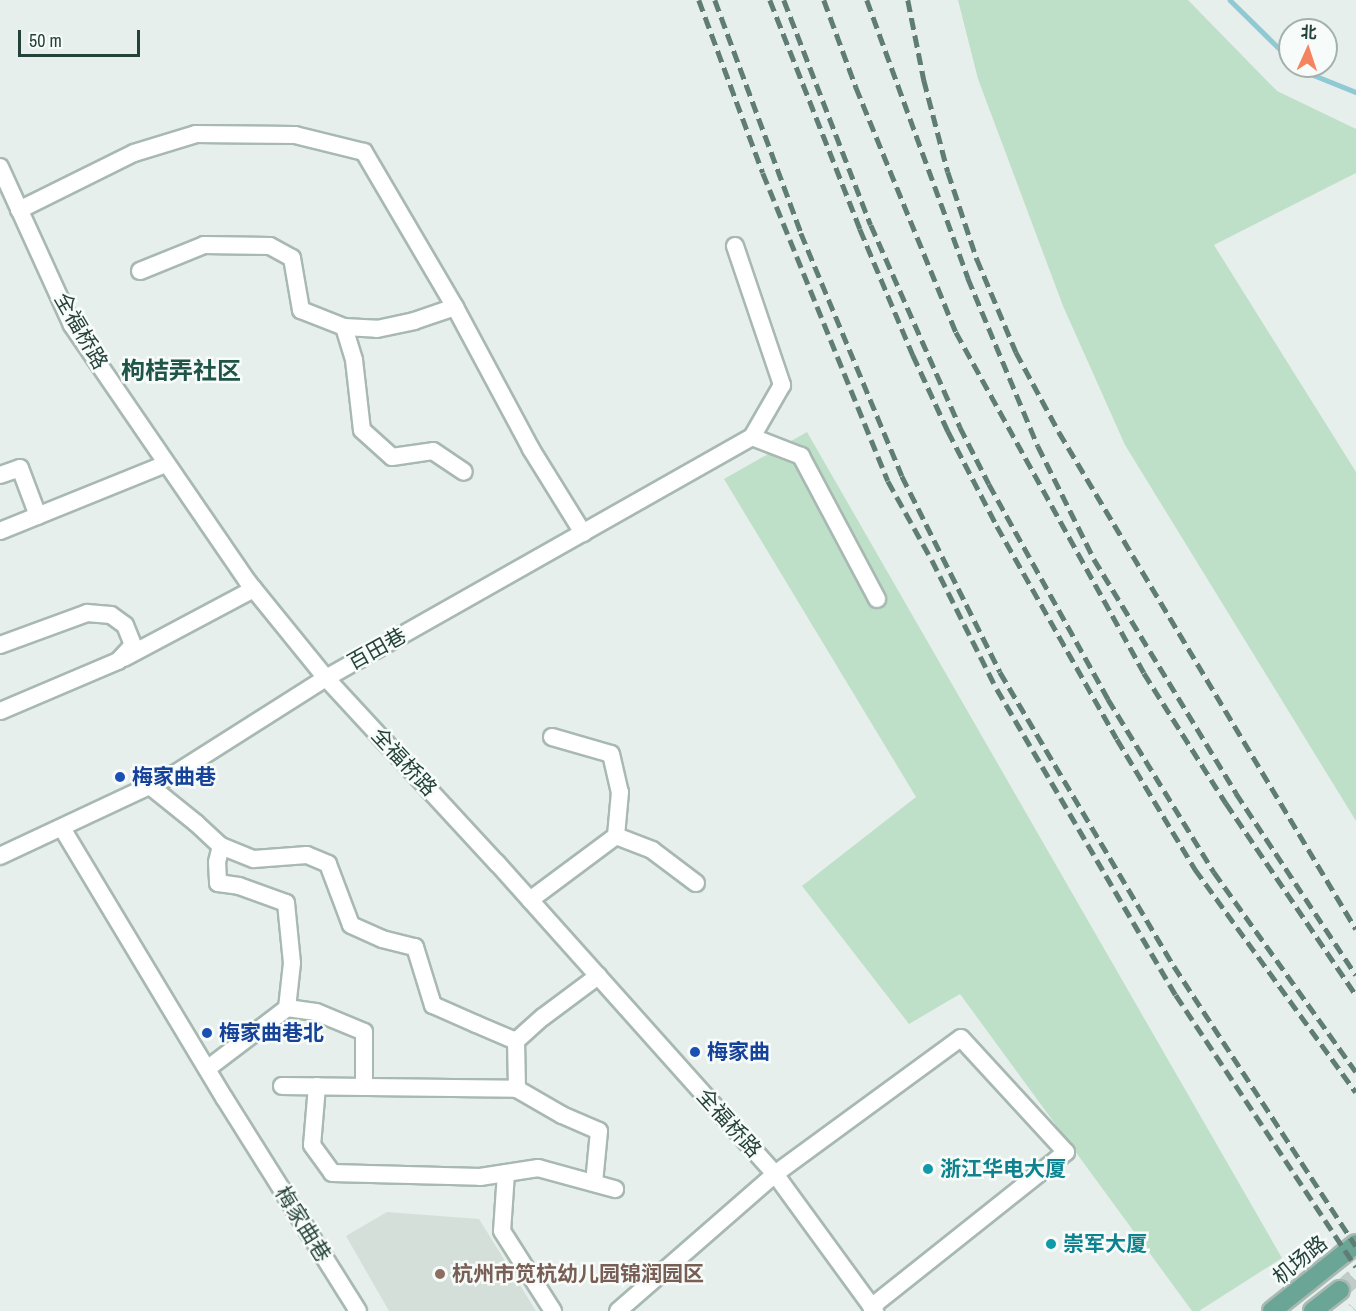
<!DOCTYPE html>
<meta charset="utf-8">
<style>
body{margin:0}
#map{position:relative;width:1356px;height:1311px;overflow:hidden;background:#e6efeb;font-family:"Archivo Narrow","Noto Sans SC",sans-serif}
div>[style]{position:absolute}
.built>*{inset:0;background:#d4dfda}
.green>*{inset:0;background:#bfe0c8}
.stream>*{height:4.5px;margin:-2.25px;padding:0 2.25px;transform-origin:2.25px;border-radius:2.25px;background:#8ec9d4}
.major-tunnel>*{height:18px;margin-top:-9px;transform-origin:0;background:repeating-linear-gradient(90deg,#bfccc8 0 18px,transparent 0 27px)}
.roads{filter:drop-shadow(2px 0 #a8b8b2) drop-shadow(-2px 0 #a8b8b2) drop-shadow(0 2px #a8b8b2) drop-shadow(0 -2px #a8b8b2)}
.minor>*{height:16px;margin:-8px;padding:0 8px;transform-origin:8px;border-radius:8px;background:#fff}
.major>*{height:18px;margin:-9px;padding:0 9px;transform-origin:9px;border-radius:9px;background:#6aa596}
.rail>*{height:4.5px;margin-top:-2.25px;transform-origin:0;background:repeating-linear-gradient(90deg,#5f7d75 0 12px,transparent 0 18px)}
.dots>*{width:16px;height:16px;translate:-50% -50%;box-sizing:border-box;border:3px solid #f7fbf9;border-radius:50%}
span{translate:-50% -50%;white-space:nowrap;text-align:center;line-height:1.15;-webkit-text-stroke:5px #f7fbf9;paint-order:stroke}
.street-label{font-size:21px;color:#24423a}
.transit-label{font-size:21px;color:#164399;font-weight:700}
.left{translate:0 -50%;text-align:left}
.culture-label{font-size:21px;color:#0d838f;font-weight:700}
.education-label{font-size:21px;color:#785e54;font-weight:700}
.quarter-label{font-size:24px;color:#1f5548;font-weight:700}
.north{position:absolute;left:1278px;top:18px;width:60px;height:60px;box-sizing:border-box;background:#f7fbf9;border:2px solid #a3b1ad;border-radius:50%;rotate:3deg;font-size:16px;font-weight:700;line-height:24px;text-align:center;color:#24423a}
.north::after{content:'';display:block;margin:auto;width:21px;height:27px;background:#f4845f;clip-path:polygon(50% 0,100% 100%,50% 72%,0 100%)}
.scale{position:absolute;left:18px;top:30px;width:122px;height:27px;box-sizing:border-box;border:3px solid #24423a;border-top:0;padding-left:8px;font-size:18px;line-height:21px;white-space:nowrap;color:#24423a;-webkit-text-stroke:4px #f7fbf9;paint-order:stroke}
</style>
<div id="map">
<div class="built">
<div style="clip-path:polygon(387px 1212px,479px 1219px,536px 1311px,389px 1311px,346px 1236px)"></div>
</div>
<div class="green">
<div style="clip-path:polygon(958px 0,1188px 0,1277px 91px,1356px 129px,1356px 173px,1214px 245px,1356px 472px,1356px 821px,1125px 445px,1063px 306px,978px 79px)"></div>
<div style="clip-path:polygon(807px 432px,1282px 1258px,1199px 1311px,1192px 1311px,960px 994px,909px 1024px,802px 886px,916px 797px,724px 479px)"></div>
</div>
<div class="stream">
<div style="left:1230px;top:0;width:84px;rotate:44.5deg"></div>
<div style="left:1297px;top:66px;width:6px;rotate:45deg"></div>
<div style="left:1301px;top:70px;width:59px;rotate:21.8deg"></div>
</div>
<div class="major-tunnel">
<div style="left:1340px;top:1290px;width:21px;rotate:-41deg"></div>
<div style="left:1355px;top:1311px;width:1px;rotate:-45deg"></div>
</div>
<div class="roads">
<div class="minor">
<div style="left:0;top:167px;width:174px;rotate:65.5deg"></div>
<div style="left:72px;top:325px;width:311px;rotate:55.6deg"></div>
<div style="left:248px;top:582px;width:124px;rotate:50.9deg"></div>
<div style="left:326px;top:678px;width:252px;rotate:47.3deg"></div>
<div style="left:497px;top:863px;width:417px;rotate:48.2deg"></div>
<div style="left:775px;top:1174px;width:170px;rotate:53.9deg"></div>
<div style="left:19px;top:210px;width:128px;rotate:-26.4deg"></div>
<div style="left:134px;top:153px;width:65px;rotate:-17deg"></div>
<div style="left:196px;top:134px;width:99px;rotate:0.6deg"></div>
<div style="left:295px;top:135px;width:71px;rotate:13.8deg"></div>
<div style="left:364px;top:152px;width:180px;rotate:59.6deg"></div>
<div style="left:455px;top:307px;width:161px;rotate:61.8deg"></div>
<div style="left:531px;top:449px;width:99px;rotate:58.2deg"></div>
<div style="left:735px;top:246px;width:147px;rotate:71.3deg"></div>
<div style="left:782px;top:385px;width:60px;rotate:120deg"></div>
<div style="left:140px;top:271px;width:69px;rotate:-22.1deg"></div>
<div style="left:204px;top:245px;width:66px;rotate:0.9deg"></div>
<div style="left:270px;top:246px;width:25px;rotate:29deg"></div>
<div style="left:292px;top:258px;width:53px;rotate:80.2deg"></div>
<div style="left:301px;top:310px;width:46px;rotate:21.6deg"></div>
<div style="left:344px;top:327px;width:34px;rotate:73deg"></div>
<div style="left:354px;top:360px;width:70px;rotate:83.5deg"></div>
<div style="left:362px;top:430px;width:40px;rotate:42deg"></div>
<div style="left:392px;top:457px;width:41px;rotate:-8.3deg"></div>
<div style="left:433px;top:451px;width:37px;rotate:34deg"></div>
<div style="left:344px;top:327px;width:33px;rotate:3deg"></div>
<div style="left:377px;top:329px;width:38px;rotate:-12deg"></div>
<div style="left:414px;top:321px;width:43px;rotate:-18.9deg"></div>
<div style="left:752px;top:437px;width:53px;rotate:21.2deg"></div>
<div style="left:801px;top:456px;width:162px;rotate:62deg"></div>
<div style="left:0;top:475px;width:21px;rotate:-19deg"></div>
<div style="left:20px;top:468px;width:51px;rotate:69.4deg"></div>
<div style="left:0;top:531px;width:179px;rotate:-22deg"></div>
<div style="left:0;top:645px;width:93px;rotate:-20.2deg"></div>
<div style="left:87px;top:613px;width:24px;rotate:5deg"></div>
<div style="left:111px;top:615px;width:17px;rotate:36deg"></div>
<div style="left:125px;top:625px;width:22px;rotate:68deg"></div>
<div style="left:133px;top:645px;width:22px;rotate:133deg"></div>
<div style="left:118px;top:661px;width:128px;rotate:157deg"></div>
<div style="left:124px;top:658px;width:147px;rotate:-28deg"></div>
<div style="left:552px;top:737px;width:61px;rotate:16.1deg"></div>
<div style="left:611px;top:754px;width:39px;rotate:77deg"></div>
<div style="left:620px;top:792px;width:44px;rotate:95.2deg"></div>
<div style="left:616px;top:836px;width:39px;rotate:21deg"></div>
<div style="left:652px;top:850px;width:55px;rotate:36.9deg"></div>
<div style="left:150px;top:786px;width:59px;rotate:38.8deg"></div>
<div style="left:196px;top:823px;width:34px;rotate:43deg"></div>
<div style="left:221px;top:846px;width:35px;rotate:22deg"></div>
<div style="left:254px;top:859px;width:53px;rotate:-4.3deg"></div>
<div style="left:307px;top:855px;width:23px;rotate:23deg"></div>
<div style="left:328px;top:864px;width:65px;rotate:69.3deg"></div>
<div style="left:351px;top:925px;width:34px;rotate:24deg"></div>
<div style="left:382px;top:939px;width:34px;rotate:14deg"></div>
<div style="left:415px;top:947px;width:61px;rotate:72.8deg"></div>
<div style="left:433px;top:1005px;width:47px;rotate:23.8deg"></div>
<div style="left:476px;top:1024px;width:43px;rotate:23deg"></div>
<div style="left:516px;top:1041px;width:36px;rotate:-42deg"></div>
<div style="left:543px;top:1017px;width:69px;rotate:-36.7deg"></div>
<div style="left:62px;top:828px;width:316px;rotate:59deg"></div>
<div style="left:225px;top:1099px;width:250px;rotate:57.9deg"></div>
<div style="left:221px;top:846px;width:16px;rotate:104deg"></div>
<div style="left:217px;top:862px;width:21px;rotate:87deg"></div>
<div style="left:218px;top:883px;width:21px;rotate:8deg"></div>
<div style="left:239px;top:886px;width:50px;rotate:19.9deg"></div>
<div style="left:286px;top:903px;width:60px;rotate:84.3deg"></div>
<div style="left:292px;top:963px;width:45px;rotate:96.3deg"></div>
<div style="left:287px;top:1008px;width:29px;rotate:8deg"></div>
<div style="left:316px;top:1012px;width:52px;rotate:22.6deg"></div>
<div style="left:364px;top:1032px;width:55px;rotate:90deg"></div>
<div style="left:0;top:856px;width:191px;rotate:-25.1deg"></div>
<div style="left:173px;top:775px;width:181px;rotate:-32.4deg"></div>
<div style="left:326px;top:678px;width:489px;rotate:-29.5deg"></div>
<div style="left:530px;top:900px;width:107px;rotate:-36.7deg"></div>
<div style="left:516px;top:1041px;width:48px;rotate:88.8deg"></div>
<div style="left:207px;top:1069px;width:101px;rotate:-37.3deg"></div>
<div style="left:282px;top:1086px;width:235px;rotate:0.7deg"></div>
<div style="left:517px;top:1089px;width:52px;rotate:30deg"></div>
<div style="left:562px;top:1115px;width:40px;rotate:23.4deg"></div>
<div style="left:599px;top:1131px;width:52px;rotate:95.5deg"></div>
<div style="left:317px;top:1086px;width:59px;rotate:94.8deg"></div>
<div style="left:312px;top:1145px;width:34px;rotate:54deg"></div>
<div style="left:332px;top:1173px;width:148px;rotate:1.5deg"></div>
<div style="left:480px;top:1177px;width:59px;rotate:-8.8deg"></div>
<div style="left:538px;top:1168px;width:80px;rotate:15.3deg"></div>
<div style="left:506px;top:1173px;width:58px;rotate:93.9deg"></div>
<div style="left:502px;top:1231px;width:95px;rotate:57.5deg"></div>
<div style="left:618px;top:1311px;width:208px;rotate:-41.1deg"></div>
<div style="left:775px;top:1174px;width:230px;rotate:-36.2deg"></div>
<div style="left:961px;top:1038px;width:155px;rotate:47.4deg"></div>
<div style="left:1066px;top:1152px;width:249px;rotate:141.5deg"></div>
</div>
<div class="major">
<div style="left:1272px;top:1311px;width:107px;rotate:-38.6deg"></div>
<div style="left:1313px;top:1311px;width:34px;rotate:-38deg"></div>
</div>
</div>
<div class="rail">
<div style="left:699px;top:0;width:184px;rotate:69.7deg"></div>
<div style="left:763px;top:173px;width:332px;rotate:67.9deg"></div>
<div style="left:888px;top:481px;width:90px;rotate:60.9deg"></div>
<div style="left:932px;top:560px;width:144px;rotate:63.3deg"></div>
<div style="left:997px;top:689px;width:355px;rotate:59.7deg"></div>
<div style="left:1176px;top:995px;width:326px;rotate:56.5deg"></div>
<div style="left:715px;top:0;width:248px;rotate:69.7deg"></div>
<div style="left:801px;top:233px;width:263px;rotate:67.4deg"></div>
<div style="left:902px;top:476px;width:219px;rotate:63.4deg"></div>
<div style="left:1000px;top:672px;width:342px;rotate:59.4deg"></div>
<div style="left:1174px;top:966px;width:334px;rotate:57deg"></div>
<div style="left:770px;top:0;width:246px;rotate:68.5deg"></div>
<div style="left:860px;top:229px;width:137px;rotate:67.2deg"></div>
<div style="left:913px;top:355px;width:84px;rotate:65.3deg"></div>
<div style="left:948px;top:431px;width:107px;rotate:62.7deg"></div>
<div style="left:997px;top:526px;width:244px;rotate:60.6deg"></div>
<div style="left:1117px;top:739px;width:152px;rotate:59deg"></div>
<div style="left:1195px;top:869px;width:275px;rotate:54.2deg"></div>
<div style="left:784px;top:0;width:241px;rotate:68.9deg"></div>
<div style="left:871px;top:225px;width:221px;rotate:66.2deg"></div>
<div style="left:960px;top:427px;width:64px;rotate:63deg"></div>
<div style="left:989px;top:484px;width:246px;rotate:61deg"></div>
<div style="left:1108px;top:699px;width:203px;rotate:58.5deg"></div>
<div style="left:1214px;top:872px;width:245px;rotate:54.6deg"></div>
<div style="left:824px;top:0;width:93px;rotate:69.8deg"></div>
<div style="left:856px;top:87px;width:265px;rotate:67.8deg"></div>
<div style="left:956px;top:332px;width:389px;rotate:61.1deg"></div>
<div style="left:1144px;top:673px;width:154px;rotate:57.8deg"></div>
<div style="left:1226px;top:803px;width:232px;rotate:55.9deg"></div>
<div style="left:867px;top:0;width:296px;rotate:70deg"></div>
<div style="left:968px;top:278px;width:182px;rotate:67.4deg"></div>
<div style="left:1038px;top:446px;width:126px;rotate:63.6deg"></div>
<div style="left:1094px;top:559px;width:274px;rotate:58.7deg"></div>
<div style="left:1236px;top:793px;width:218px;rotate:56.6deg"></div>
<div style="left:908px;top:0;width:82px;rotate:78.7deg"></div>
<div style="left:924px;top:80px;width:95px;rotate:75.4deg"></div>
<div style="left:948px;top:172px;width:92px;rotate:71.6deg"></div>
<div style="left:977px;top:259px;width:101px;rotate:67.2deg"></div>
<div style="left:1016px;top:352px;width:91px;rotate:61.7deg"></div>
<div style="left:1059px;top:432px;width:579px;rotate:59.14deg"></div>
</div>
<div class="dots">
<div style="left:120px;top:777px;background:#1a4fb4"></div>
<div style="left:207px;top:1033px;background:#1a4fb4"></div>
<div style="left:695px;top:1052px;background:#1a4fb4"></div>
<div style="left:928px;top:1169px;background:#0f9aa8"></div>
<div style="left:1051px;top:1244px;background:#0f9aa8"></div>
<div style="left:440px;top:1274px;background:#8d6e63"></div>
</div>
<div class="street-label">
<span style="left:81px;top:331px;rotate:60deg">全福桥路</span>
<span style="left:377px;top:649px;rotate:-29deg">百田巷</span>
<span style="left:404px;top:762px;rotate:47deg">全福桥路</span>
<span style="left:729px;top:1123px;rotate:48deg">全福桥路</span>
<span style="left:303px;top:1224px;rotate:58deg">梅家曲巷</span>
<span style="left:1300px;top:1260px;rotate:-39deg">机场路</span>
</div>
<div class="transit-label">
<span class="left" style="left:132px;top:777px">梅家曲巷</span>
<span class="left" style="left:219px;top:1033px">梅家曲巷北</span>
<span class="left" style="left:707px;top:1052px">梅家曲</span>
</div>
<div class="culture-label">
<span class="left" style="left:940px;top:1169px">浙江华电大厦</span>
<span class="left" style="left:1063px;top:1244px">崇军大厦</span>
</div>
<div class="education-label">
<span class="left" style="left:452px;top:1274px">杭州市笕杭幼儿园锦润园区</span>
</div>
<div class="quarter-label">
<span style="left:181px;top:371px">枸桔弄社区</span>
</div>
<div class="north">北</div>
<div class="scale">50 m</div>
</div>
